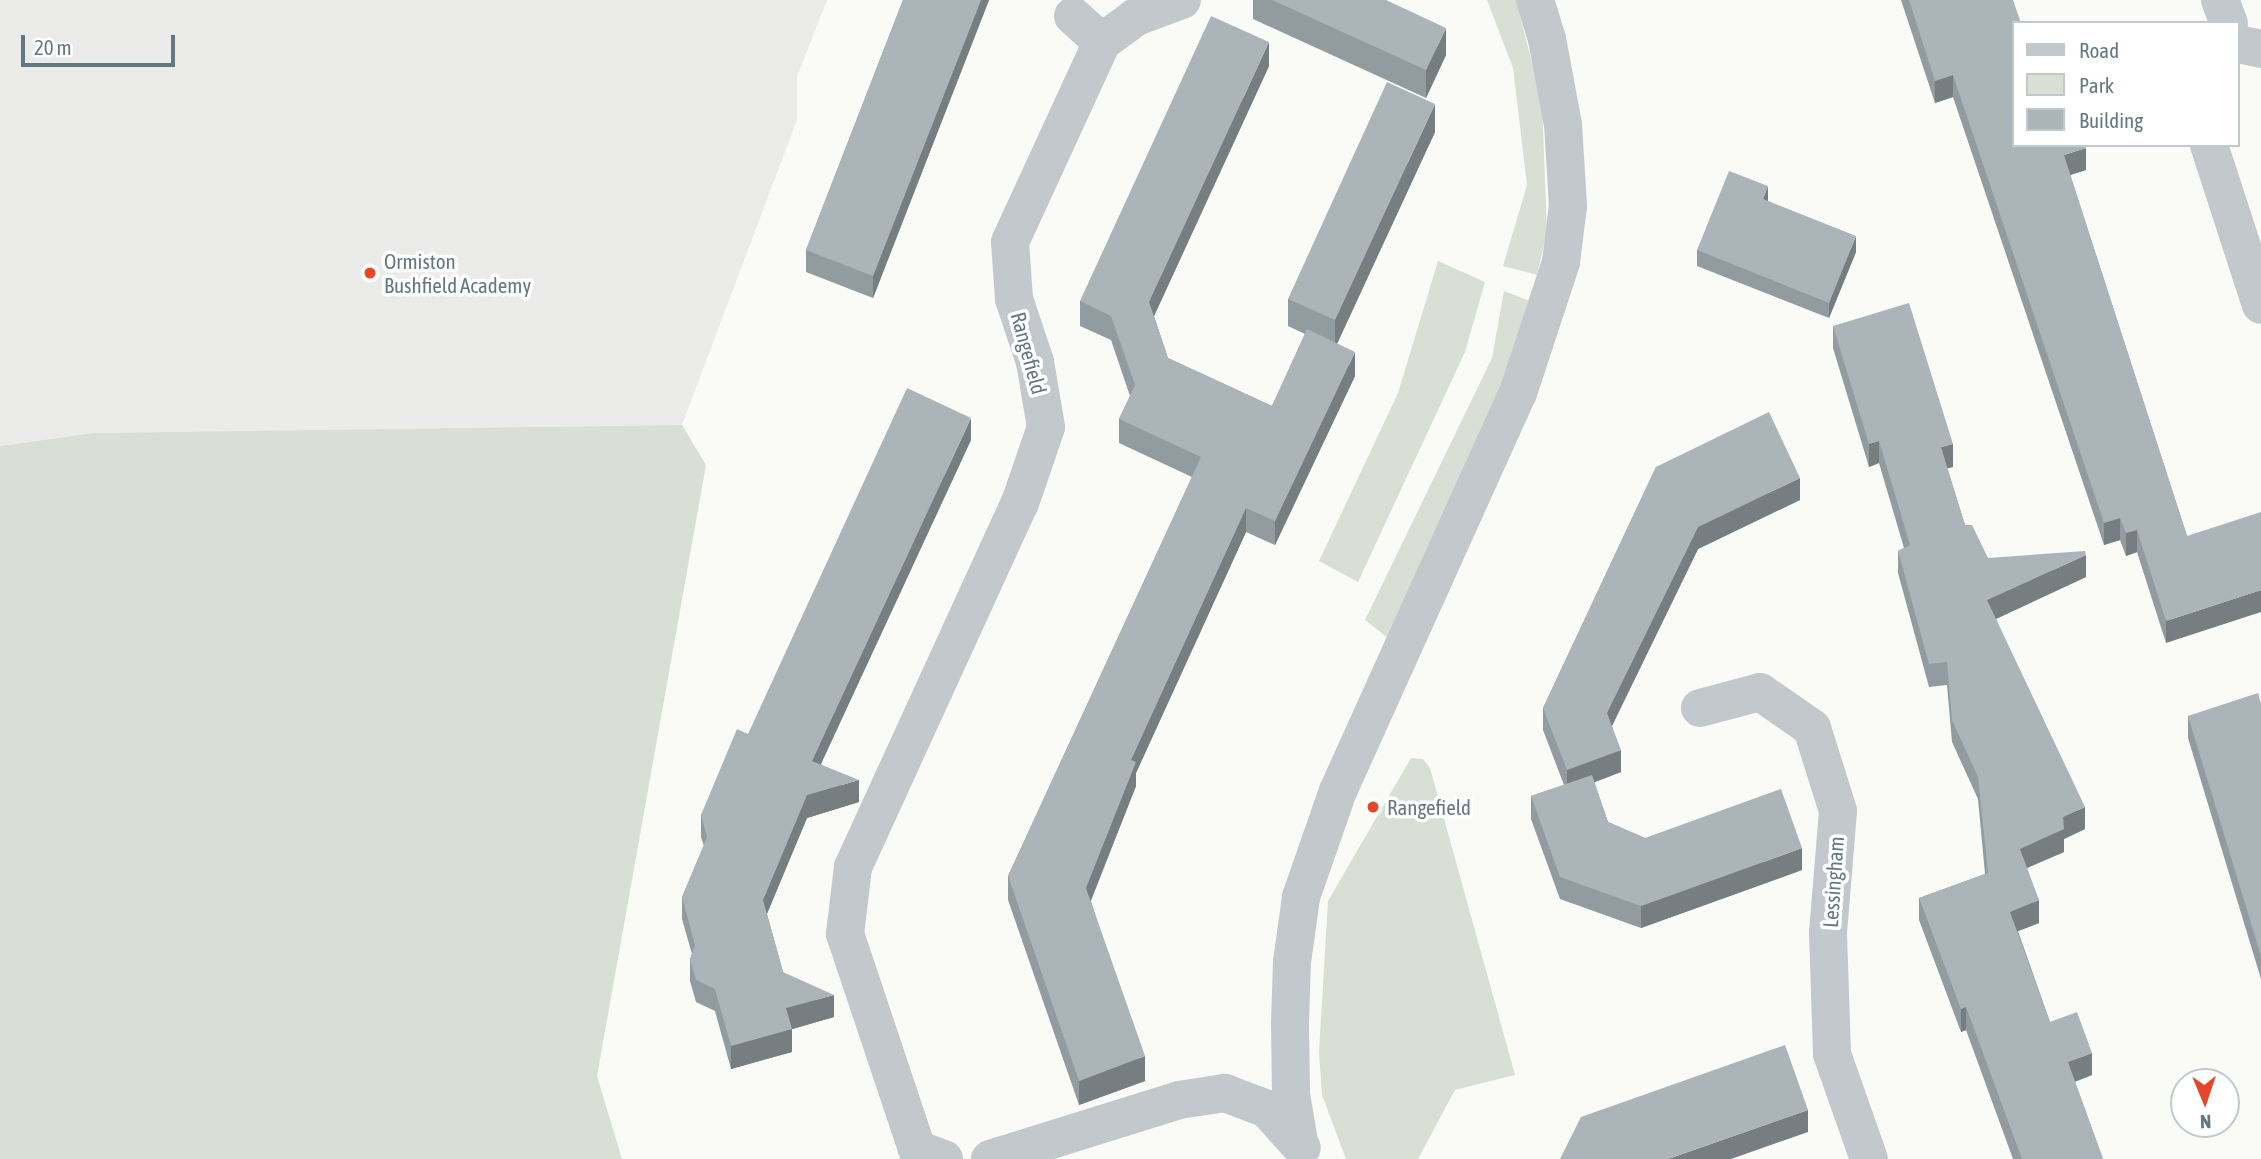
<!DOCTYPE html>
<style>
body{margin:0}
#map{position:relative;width:2261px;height:1159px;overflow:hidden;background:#fafaf7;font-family:"Asap Condensed",sans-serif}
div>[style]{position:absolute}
.built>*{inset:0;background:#ebebea}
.green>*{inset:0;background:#dadfd6}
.minor>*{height:38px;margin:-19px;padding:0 19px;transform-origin:19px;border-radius:19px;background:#c3c8cc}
.wall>*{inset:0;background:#929b9f}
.shaded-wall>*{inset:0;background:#777e82}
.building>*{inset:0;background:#aab4b9}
.dots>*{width:19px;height:19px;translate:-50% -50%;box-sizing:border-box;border:4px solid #fff;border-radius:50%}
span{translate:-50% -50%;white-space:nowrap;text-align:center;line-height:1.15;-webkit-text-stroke:7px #fff;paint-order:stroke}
.poi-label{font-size:21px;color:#647883}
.left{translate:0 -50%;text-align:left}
.street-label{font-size:21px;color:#647883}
.legend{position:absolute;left:2012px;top:21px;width:228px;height:126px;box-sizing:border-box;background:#fff;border:2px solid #c1c9cd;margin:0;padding:9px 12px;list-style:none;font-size:21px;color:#647883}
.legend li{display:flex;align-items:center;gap:14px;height:35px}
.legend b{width:35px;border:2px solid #c1c9cd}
.north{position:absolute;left:2170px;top:1068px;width:70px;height:70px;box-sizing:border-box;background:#fff;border:2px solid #c1c9cd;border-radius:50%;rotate:178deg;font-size:19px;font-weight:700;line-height:28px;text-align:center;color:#647883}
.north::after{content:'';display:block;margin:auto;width:24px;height:32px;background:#e8462a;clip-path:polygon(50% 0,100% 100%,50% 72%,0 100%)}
.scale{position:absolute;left:21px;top:35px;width:154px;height:32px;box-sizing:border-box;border:4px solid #647883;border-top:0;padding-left:9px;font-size:21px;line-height:24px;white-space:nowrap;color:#647883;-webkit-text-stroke:5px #fff;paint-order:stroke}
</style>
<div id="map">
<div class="built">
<div style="clip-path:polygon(0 0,827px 0,797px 77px,797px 120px,682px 425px,93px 433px,0 446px)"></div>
</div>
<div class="green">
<div style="clip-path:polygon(1487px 0,1516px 0,1542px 102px,1547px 231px,1537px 275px,1503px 266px,1527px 185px,1513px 68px)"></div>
<div style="clip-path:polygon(1438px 261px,1485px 282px,1465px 352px,1358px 582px,1319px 561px,1398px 393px)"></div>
<div style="clip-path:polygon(1504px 291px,1535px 303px,1490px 425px,1388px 638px,1365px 620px,1492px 358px)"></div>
<div style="clip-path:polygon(682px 425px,706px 465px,597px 1076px,622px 1159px,0 1159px,0 446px,93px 433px)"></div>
<div style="clip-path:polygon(1411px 758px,1423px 759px,1430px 768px,1515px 1075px,1455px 1090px,1418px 1159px,1346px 1159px,1322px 1095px,1319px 1052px,1328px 901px)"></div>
</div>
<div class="minor">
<div style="left:2220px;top:0;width:25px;rotate:69deg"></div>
<div style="left:1073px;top:16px;width:39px;rotate:42deg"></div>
<div style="left:1102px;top:42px;width:42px;rotate:-36.3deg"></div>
<div style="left:1136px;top:17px;width:49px;rotate:-20.3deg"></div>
<div style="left:2238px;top:44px;width:24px;rotate:12deg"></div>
<div style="left:2209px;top:145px;width:168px;rotate:72deg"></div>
<div style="left:1700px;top:708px;width:62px;rotate:-14.9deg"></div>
<div style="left:1760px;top:692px;width:63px;rotate:34.7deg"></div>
<div style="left:1812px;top:728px;width:87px;rotate:72.6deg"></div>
<div style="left:1838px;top:811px;width:122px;rotate:94.7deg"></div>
<div style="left:1828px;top:933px;width:121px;rotate:88.1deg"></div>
<div style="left:1832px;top:1054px;width:111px;rotate:70.6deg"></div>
<div style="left:1299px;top:1142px;width:49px;rotate:-99.5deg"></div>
<div style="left:1291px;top:1094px;width:70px;rotate:-90.8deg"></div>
<div style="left:1290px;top:1024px;width:62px;rotate:-88.2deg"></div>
<div style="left:1292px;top:962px;width:66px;rotate:-82.1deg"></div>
<div style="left:1301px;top:897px;width:112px;rotate:-70.8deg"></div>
<div style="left:1338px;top:791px;width:437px;rotate:-65.7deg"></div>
<div style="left:1518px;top:393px;width:138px;rotate:-71.8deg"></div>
<div style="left:1561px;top:262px;width:56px;rotate:-82.9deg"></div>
<div style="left:1568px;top:206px;width:81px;rotate:-93.5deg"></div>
<div style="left:1563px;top:125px;width:87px;rotate:-100.5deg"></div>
<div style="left:1547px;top:39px;width:41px;rotate:-107.1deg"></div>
<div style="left:944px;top:1159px;width:29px;rotate:-160deg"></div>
<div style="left:917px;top:1149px;width:227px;rotate:-108.5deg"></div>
<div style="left:845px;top:934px;width:67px;rotate:-83.2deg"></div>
<div style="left:853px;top:867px;width:400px;rotate:-65.4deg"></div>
<div style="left:1020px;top:503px;width:80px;rotate:-71.1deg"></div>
<div style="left:1046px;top:427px;width:66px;rotate:-99.6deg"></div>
<div style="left:1035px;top:362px;width:66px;rotate:-108.4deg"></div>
<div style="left:1014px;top:299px;width:57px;rotate:-94deg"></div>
<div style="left:1010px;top:242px;width:220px;rotate:-65.3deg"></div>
<div style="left:990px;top:1159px;width:198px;rotate:-17.3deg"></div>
<div style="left:1179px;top:1100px;width:47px;rotate:-8.7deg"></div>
<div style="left:1225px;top:1093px;width:45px;rotate:20.9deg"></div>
<div style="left:1267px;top:1109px;width:52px;rotate:48.1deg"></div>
</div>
<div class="wall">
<div style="clip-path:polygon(903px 0,989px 0,873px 298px,806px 272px,806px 250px)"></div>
<div style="clip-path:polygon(1253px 0,1386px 0,1446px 55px,1426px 98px,1253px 19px)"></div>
<div style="clip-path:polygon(1901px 0,2013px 0,2014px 145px,2086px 170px,2070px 175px,2187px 536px,2166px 643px,2137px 552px,2126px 556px,2120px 540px,2104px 545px,1953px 97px,1935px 103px)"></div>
<div style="clip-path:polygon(1269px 66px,1154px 316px,1168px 358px,1272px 406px,1305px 334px,1288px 326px,1288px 299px,1435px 132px,1337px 344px,1355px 376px,1275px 545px,1246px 532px,1136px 773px,1136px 786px,1091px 901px,1145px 1081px,1079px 1105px,1008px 900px,1008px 876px,1192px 477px,1119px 443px,1119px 419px,1130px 396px,1111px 340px,1080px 326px,1080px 301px)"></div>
<div style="clip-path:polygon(1768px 201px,1856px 252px,1829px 318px,1697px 266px,1697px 250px)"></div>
<div style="clip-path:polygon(1833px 326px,1953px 467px,1947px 468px,1965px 525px,1988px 558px,2086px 577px,1996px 619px,2085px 829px,2064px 839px,2064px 852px,2027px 868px,2039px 923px,2018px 931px,2050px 1022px,2092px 1075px,2075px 1082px,2103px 1159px,2013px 1159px,1966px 1030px,1961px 1032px,1919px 920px,1919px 898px,1985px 874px,1978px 799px,1952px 742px,1947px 685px,1929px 687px,1898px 573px,1898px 551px,1904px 548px,1879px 463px,1869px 467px,1833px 348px)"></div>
<div style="clip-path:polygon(971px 440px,821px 764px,859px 802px,807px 818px,767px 914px,783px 972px,834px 1017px,792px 1029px,792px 1052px,731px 1069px,715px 1011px,696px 1002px,690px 981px,690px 959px,692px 954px,682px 919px,682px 897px,704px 846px,701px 837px,701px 815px,748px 734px)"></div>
<div style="clip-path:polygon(1656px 467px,1800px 500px,1698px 549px,1612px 726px,1621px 772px,1594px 782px,1608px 822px,1645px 838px,1802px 870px,1641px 928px,1560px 899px,1531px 819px,1531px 796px,1564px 785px,1543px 730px,1543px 708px)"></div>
<div style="clip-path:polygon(2261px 704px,2261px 979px,2188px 738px,2188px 716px)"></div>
</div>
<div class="shaded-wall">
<div style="clip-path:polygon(981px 0,989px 0,873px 298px,873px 276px)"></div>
<div style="clip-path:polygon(1446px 28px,1446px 55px,1426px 98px,1426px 70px)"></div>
<div style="clip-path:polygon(1269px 42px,1269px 66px,1149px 327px,1149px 302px)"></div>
<div style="clip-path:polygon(1953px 75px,1953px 97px,1935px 103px,1935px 81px)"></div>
<div style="clip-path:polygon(1435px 104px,1435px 132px,1335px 348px,1335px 320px)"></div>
<div style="clip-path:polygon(2086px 148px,2086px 170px,2064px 177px,2064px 155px)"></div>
<div style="clip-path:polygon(1768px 186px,1768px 202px,1763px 199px)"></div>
<div style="clip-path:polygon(1856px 236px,1856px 252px,1829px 318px,1829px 303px)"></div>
<div style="clip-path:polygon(1355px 352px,1355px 376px,1275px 545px,1275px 521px)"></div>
<div style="clip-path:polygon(971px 418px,971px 440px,812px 783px,812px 761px)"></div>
<div style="clip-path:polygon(1879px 441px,1879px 463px,1869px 467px,1869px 444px)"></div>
<div style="clip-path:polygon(1953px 444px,1953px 467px,1941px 470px,1941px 447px)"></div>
<div style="clip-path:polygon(1800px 478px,1800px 500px,1698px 549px,1607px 736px,1607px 713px,1698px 527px)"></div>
<div style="clip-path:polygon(1246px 508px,1246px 532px,1136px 773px,1136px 786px,1086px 912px,1086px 888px,1131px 760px)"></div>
<div style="clip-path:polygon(2120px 518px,2120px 540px,2104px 545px,2104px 523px)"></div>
<div style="clip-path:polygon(2137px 530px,2137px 552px,2126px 556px,2126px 533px)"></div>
<div style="clip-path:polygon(2086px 555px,2086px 577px,1987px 623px,1987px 600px)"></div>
<div style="clip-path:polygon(2261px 590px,2261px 612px,2166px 643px,2166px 621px)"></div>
<div style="clip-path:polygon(1621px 750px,1621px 772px,1567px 793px,1567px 770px)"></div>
<div style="clip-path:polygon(859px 780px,859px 802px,807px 818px,763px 923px,763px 900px,807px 795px)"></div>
<div style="clip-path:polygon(2085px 807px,2085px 829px,2064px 839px,2064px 852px,2020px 871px,2020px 849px,2063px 817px)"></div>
<div style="clip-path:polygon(1802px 848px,1802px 870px,1641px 928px,1641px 906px)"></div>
<div style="clip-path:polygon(2039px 900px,2039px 923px,2010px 934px,2010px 912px)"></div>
<div style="clip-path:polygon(834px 995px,834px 1017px,786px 1031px,786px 1008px)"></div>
<div style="clip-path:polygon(1966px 1007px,1966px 1030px,1961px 1032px,1961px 1009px)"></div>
<div style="clip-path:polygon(792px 1029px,792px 1052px,731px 1069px,731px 1046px)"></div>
<div style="clip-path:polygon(2092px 1053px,2092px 1075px,2068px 1084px,2068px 1062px)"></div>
<div style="clip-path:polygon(1145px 1056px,1145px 1081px,1079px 1105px,1079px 1081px)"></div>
<div style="clip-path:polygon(1808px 1110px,1808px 1132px,1731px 1159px,1668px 1159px)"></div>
</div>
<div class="building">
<div style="clip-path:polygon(903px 0,981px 0,873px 276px,806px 250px)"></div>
<div style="clip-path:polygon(1272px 0,1386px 0,1446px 28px,1426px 70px)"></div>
<div style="clip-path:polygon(1909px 0,2013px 0,2021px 23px,2014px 23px,2014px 145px,2085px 145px,2086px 148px,2064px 155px,2187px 536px,2261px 512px,2261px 590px,2166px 621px,2137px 530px,2126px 533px,2120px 518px,2104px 523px,1953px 75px,1935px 81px)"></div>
<div style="clip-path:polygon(1211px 16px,1269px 42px,1149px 302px,1168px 358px,1272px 406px,1307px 329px,1355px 352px,1275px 521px,1246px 508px,1131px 760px,1136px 762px,1086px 888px,1145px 1056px,1079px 1081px,1008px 876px,1201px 457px,1119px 419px,1135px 385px,1111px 316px,1080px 301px)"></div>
<div style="clip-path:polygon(1387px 82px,1435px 104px,1335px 320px,1288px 299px)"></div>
<div style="clip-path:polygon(1729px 171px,1768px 186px,1763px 199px,1856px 236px,1829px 303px,1697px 250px)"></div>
<div style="clip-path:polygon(1909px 303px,1953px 444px,1941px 447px,1965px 525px,1972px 525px,1988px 558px,2085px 551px,2086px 555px,1987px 600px,2085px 807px,2063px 817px,2064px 829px,2020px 849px,2039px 900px,2010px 912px,2050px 1022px,2077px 1012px,2092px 1053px,2068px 1062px,2103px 1159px,2022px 1159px,1966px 1007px,1961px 1009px,1919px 898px,1988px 873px,1978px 777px,1952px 720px,1947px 662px,1929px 664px,1898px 551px,1910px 545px,1879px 441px,1869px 444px,1833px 326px)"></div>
<div style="clip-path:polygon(907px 388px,971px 418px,812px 761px,859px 780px,807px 795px,763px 900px,783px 972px,834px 995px,786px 1008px,792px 1029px,731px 1046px,715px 989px,696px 980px,690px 959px,695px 945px,682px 897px,707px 837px,701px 815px,737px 729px,748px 734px)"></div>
<div style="clip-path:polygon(1769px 412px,1800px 478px,1698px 527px,1607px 713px,1621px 750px,1567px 770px,1543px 708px,1656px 467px)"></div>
<div style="clip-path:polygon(2258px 693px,2261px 704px,2261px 956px,2188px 716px)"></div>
<div style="clip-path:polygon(1592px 775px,1608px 822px,1645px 838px,1781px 789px,1802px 848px,1641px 906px,1560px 877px,1531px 796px)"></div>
<div style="clip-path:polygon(1785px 1045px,1808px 1110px,1668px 1159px,1560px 1159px,1581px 1117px)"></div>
</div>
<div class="dots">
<div style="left:370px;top:273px;background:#e8462a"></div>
<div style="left:1373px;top:807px;background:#e8462a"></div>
</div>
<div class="poi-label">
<span class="left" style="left:384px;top:273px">Ormiston<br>Bushfield Academy</span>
<span class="left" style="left:1387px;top:807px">Rangefield</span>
</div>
<div class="street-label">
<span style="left:1029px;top:353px;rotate:75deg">Rangefield</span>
<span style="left:1833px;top:882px;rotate:-86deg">Lessingham</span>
</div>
<ul class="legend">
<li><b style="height:9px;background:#c3c8cc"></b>Road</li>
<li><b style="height:19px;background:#dadfd6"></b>Park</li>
<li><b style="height:19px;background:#aab4b9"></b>Building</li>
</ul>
<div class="north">N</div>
<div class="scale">20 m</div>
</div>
